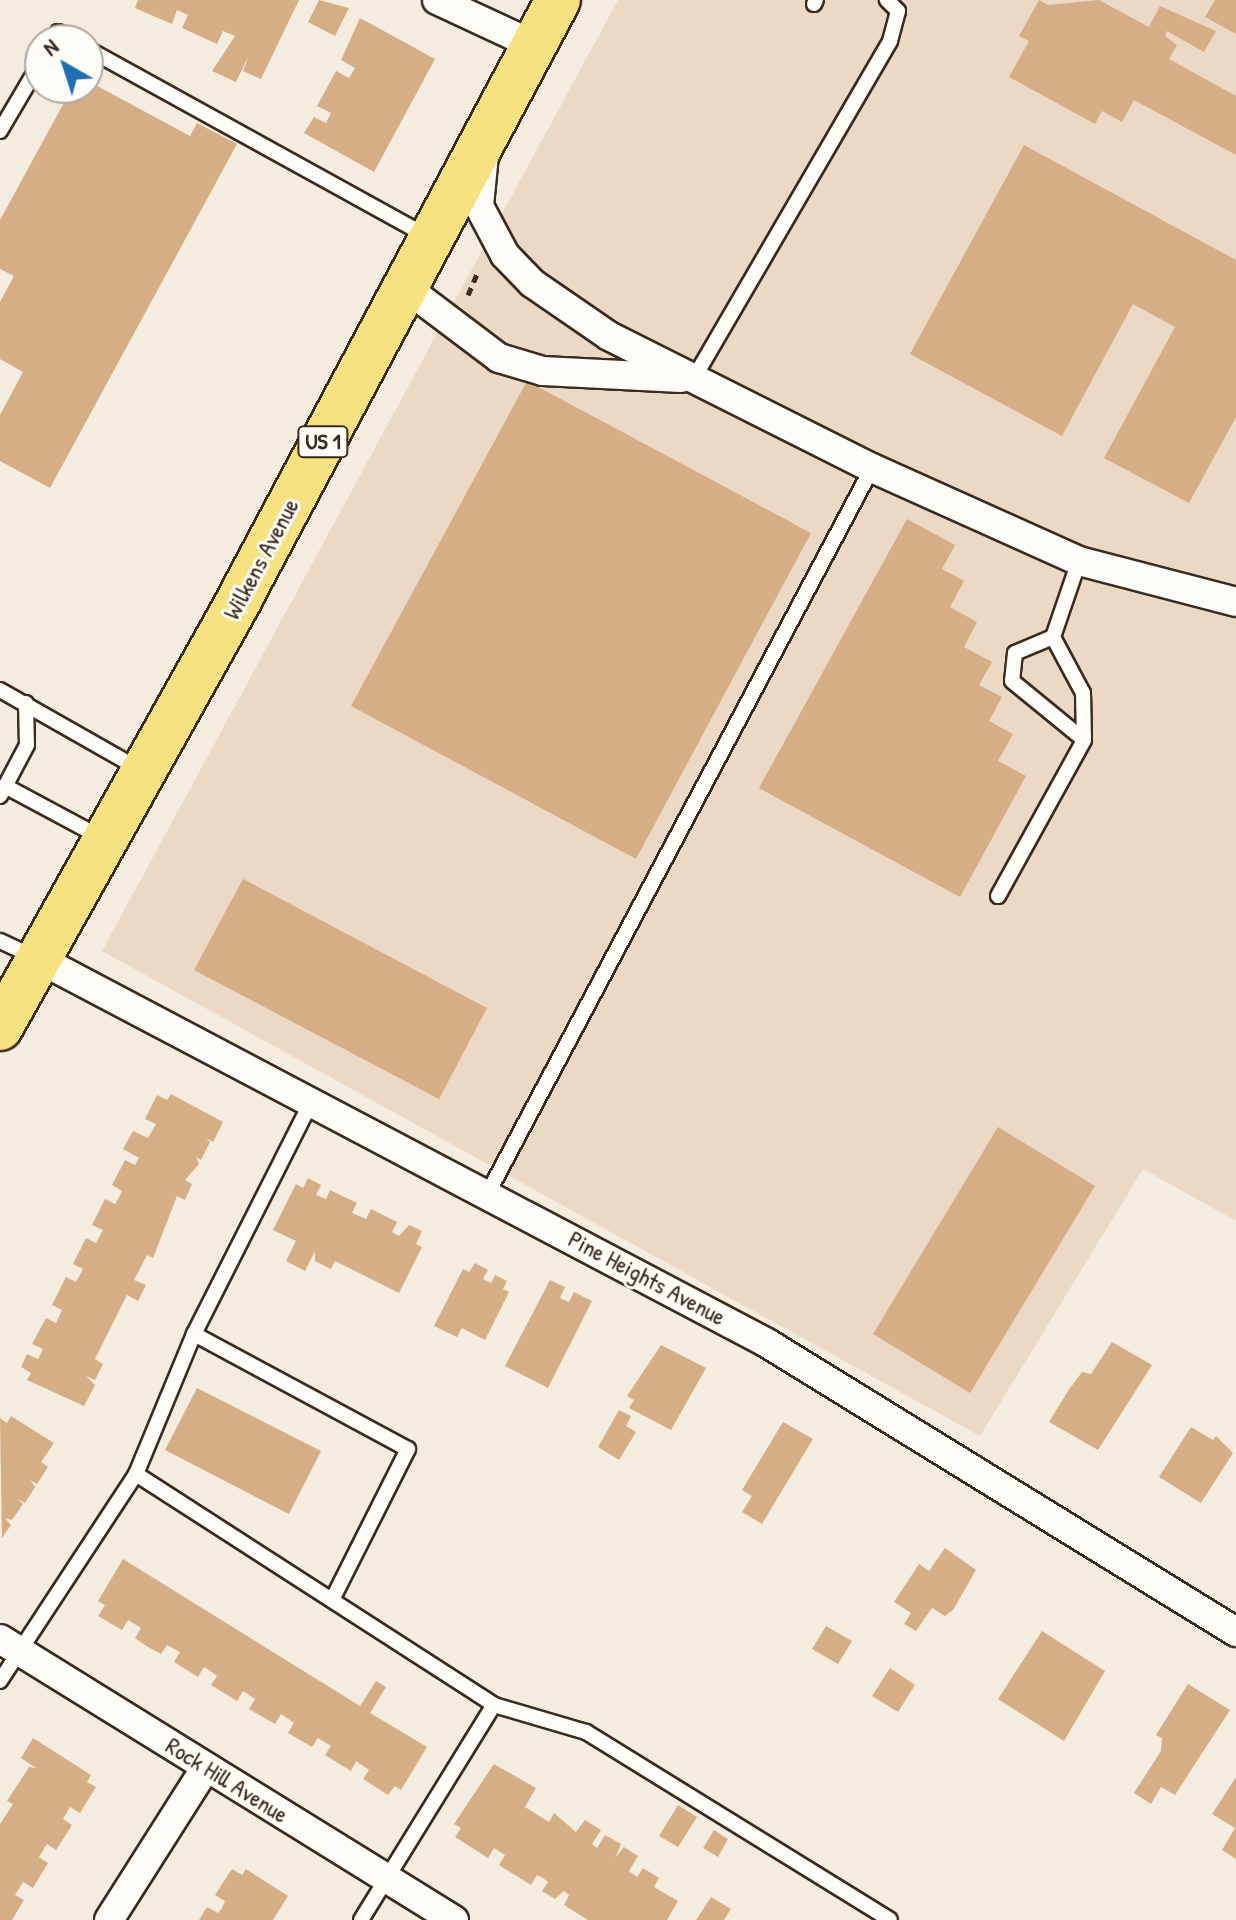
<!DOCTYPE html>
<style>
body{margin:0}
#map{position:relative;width:1236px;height:1920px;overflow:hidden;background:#f5ece0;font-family:"Patrick Hand",sans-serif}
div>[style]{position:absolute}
.built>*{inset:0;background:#ebd9c5}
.building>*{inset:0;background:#d5ae86}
.path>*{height:5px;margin-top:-2.5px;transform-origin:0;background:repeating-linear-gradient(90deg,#3b2a1e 0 8px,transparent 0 14px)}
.roads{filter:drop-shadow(2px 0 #3b2a1e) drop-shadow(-2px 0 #3b2a1e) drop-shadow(0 2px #3b2a1e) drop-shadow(0 -2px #3b2a1e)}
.lane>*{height:14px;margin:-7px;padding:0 7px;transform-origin:7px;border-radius:7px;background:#fdfcf7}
.street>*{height:28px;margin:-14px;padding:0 14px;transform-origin:14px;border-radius:14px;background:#fdfcf7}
.primary>*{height:44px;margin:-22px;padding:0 22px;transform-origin:22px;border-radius:22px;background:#f6e281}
span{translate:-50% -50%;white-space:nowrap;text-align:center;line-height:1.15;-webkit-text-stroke:6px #fdfcf7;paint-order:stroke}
.shield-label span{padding:2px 6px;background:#fdfcf7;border:2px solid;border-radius:6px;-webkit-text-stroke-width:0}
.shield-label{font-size:22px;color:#3b2a1e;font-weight:700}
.street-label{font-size:24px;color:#3b2a1e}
.north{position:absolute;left:24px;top:24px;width:80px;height:80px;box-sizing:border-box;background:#fdfcf7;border:2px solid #afa8a0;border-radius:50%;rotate:321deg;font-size:22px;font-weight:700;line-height:32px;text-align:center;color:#3b2a1e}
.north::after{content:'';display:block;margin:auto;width:28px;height:36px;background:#1f6fb2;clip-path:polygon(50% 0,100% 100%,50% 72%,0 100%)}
</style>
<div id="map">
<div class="built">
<div style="clip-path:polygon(618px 0,1236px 0,1236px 1221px,1143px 1169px,980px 1436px,102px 951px)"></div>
</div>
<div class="building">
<div style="clip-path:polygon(138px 0,299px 0,261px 79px,243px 71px,249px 55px,236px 82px,212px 71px,235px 36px,223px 31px,217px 44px,182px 28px,188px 15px,177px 10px,172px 24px,135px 8px)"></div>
<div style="clip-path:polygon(319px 0,349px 8px,335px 36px,308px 22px)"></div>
<div style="clip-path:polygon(1039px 0,1048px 5px,1099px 0,1149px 27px,1160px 6px,1216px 31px,1204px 52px,1167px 31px,1165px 36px,1177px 45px,1169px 59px,1236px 96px,1236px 155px,1134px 100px,1122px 122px,1102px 111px,1095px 124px,1009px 77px,1029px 41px,1019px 36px)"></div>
<div style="clip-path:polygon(1215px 0,1236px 0,1236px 34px,1205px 17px)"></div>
<div style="clip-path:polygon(360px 18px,435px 59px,374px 172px,304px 133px,314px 117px,326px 123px,331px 113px,317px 106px,336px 71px,349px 78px,355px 68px,341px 60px)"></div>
<div style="clip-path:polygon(88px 81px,190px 136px,197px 123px,237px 144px,50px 488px,0 461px,0 415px,23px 372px,0 359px,0 302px,14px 276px,0 269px,0 220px,72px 88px,88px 88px)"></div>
<div style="clip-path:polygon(1024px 145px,1236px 260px,1236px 417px,1189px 503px,1104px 458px,1175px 327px,1133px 304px,1062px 436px,910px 354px)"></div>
<div style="clip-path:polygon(527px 381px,811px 533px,636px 859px,351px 706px)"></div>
<div style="clip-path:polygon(907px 519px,955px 545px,942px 569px,964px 581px,950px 607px,977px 622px,964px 647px,992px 662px,979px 685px,1002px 697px,989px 721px,1013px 734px,998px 761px,1026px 776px,960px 897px,759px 788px)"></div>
<div style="clip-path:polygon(243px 879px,487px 1008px,439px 1099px,194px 970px)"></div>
<div style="clip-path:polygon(171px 1094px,223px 1122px,213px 1142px,206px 1138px,210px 1142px,201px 1160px,196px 1157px,199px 1164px,185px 1180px,192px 1184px,185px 1200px,177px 1196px,153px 1258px,147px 1255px,134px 1280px,146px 1285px,138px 1301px,127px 1295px,95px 1359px,103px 1364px,95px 1380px,86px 1376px,95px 1385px,84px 1406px,27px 1380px,31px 1373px,21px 1367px,27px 1354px,38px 1359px,43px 1349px,32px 1344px,46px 1318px,56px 1323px,62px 1310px,52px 1305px,66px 1277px,76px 1282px,83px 1269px,73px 1264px,86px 1238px,96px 1243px,103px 1230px,92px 1225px,105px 1199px,115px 1204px,119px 1197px,122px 1191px,112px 1185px,125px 1160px,135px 1165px,139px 1158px,123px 1149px,133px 1131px,148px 1138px,156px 1124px,145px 1119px,157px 1095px,167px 1100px)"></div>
<div style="clip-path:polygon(998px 1127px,1095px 1186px,970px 1393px,873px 1334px)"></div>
<div style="clip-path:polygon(308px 1178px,321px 1185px,316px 1195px,326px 1199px,330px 1190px,357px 1203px,352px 1213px,366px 1219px,371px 1209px,397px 1222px,392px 1232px,399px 1236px,409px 1225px,422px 1231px,416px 1244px,422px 1247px,399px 1293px,335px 1261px,331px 1269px,315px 1261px,315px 1251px,305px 1271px,286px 1261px,296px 1241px,273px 1230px,296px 1184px,303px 1188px)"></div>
<div style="clip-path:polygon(475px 1263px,488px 1270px,483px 1279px,491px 1283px,495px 1275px,507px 1281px,503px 1289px,509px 1292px,485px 1340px,462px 1328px,457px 1337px,434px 1326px,463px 1269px,469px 1272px)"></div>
<div style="clip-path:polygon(550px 1280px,565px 1287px,560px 1298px,569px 1302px,574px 1292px,592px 1301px,548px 1388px,505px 1366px)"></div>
<div style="clip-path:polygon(1112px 1342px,1152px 1365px,1098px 1450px,1049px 1422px,1068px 1391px,1082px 1372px,1091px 1374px)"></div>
<div style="clip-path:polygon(661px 1345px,706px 1368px,671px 1430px,629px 1408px,634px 1400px,627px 1396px)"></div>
<div style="clip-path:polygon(197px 1388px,321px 1451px,289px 1514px,165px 1450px)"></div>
<div style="clip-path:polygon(619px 1410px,631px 1416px,626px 1426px,636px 1432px,619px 1460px,598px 1447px)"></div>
<div style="clip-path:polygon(11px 1416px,54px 1443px,41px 1462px,48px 1467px,37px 1484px,30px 1480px,35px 1487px,25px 1503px,18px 1499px,23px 1504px,12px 1520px,5px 1518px,11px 1525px,2px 1538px,0 1418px,7px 1423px)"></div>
<div style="clip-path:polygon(783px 1422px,813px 1439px,762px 1524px,742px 1512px,752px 1496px,742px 1490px)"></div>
<div style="clip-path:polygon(1191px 1427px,1213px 1440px,1216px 1436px,1233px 1453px,1201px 1503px,1159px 1477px)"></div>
<div style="clip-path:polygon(945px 1548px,976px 1570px,953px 1610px,945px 1616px,932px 1608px,916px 1631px,904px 1624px,911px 1613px,894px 1602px,919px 1564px,929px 1571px)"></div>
<div style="clip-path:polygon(123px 1559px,360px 1706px,376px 1681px,386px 1687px,370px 1713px,427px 1747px,401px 1790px,395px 1786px,388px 1795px,363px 1779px,369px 1770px,356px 1761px,351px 1771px,325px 1755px,331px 1746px,318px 1738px,312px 1747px,288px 1733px,294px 1723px,281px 1714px,275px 1724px,249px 1709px,255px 1699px,243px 1691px,237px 1701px,211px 1685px,217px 1676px,212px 1672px,204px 1667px,198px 1677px,174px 1662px,180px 1652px,167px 1645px,161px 1654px,148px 1647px,135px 1638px,141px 1628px,128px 1620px,122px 1630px,98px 1616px,105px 1605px,98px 1601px)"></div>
<div style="clip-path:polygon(826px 1626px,852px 1641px,838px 1664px,812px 1649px)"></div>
<div style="clip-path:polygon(1042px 1631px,1105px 1671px,1064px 1741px,998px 1699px)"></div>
<div style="clip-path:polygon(890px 1668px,915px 1685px,898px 1712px,872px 1696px)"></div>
<div style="clip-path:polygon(1188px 1684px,1230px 1710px,1175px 1795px,1161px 1787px,1151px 1804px,1134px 1793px,1161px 1751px,1162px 1738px,1156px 1735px)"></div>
<div style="clip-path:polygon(33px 1738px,91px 1775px,87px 1782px,96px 1787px,80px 1813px,70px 1807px,63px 1819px,72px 1825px,56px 1850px,47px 1844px,39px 1857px,48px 1863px,33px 1888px,23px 1882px,15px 1895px,24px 1900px,12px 1920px,0 1920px,0 1824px,13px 1804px,7px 1801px,29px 1767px,36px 1768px,21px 1758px)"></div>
<div style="clip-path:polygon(494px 1764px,536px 1788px,525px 1807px,549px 1822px,554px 1813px,576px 1832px,585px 1820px,601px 1830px,592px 1844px,597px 1848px,605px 1835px,621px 1844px,615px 1858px,624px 1847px,638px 1856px,629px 1871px,637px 1877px,643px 1868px,659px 1878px,654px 1887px,678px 1901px,667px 1920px,588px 1920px,564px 1905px,569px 1895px,564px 1891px,555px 1899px,542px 1891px,548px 1882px,543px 1878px,537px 1875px,531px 1885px,499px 1865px,505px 1855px,494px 1848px,488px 1858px,455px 1837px,461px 1828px,454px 1824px)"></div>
<div style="clip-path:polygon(1236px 1777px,1236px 1859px,1222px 1850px,1235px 1828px,1212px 1814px)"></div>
<div style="clip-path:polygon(678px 1805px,697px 1817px,678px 1847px,659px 1836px)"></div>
<div style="clip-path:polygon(714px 1830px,728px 1839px,718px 1857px,703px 1848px)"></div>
<div style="clip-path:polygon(232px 1869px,242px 1875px,246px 1869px,288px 1896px,273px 1920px,199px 1920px,207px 1907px,218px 1913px,222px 1908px,225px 1901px,215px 1895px)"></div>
<div style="clip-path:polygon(711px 1897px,731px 1909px,724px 1920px,696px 1920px)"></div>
</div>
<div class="path">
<div style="left:468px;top:295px;width:25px;rotate:-67deg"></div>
</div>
<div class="roads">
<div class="lane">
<div style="left:814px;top:4px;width:4px;rotate:-63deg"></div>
<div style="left:54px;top:40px;width:9px;rotate:-63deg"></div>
<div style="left:58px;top:32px;width:16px;rotate:30deg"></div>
<div style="left:88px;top:49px;width:387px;rotate:28.9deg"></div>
<div style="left:0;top:131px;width:79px;rotate:-59.5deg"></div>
<div style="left:694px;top:378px;width:390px;rotate:-59.8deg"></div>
<div style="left:890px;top:41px;width:31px;rotate:-75deg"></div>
<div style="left:898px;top:11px;width:16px;rotate:-135deg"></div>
<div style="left:1053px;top:637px;width:41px;rotate:157.2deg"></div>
<div style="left:1015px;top:653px;width:28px;rotate:96deg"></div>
<div style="left:1012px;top:681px;width:93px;rotate:39.3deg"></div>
<div style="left:0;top:690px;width:162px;rotate:29.6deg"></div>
<div style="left:5px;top:786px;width:108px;rotate:28.2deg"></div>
<div style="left:0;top:796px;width:58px;rotate:-62.1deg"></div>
<div style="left:27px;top:745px;width:42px;rotate:-91.4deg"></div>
<div style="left:998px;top:896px;width:178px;rotate:-61.1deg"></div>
<div style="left:1084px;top:740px;width:47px;rotate:-91.2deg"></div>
<div style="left:1083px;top:693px;width:64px;rotate:-118.2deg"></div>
<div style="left:1053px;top:637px;width:80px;rotate:-71.1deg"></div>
<div style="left:0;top:941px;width:38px;rotate:25deg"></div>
<div style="left:488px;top:1193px;width:820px;rotate:-62.09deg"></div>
<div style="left:194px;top:1334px;width:243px;rotate:28.3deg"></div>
<div style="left:408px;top:1449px;width:169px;rotate:116.7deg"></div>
<div style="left:136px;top:1474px;width:426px;rotate:32.8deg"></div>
<div style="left:494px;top:1705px;width:96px;rotate:16.4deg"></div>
<div style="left:586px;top:1732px;width:357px;rotate:31.7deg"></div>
<div style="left:0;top:1681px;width:248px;rotate:-56.7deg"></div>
<div style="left:136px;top:1474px;width:152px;rotate:-67.5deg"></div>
<div style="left:194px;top:1334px;width:262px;rotate:-63.2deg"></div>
<div style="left:361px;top:1920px;width:253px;rotate:-58.3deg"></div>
</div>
<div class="street">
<div style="left:437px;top:0;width:107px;rotate:24.9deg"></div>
<div style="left:484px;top:155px;width:51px;rotate:95.6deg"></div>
<div style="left:479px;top:206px;width:55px;rotate:62deg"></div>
<div style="left:505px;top:255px;width:39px;rotate:46deg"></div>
<div style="left:532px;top:283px;width:93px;rotate:34.5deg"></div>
<div style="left:609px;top:336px;width:294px;rotate:26.7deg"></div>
<div style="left:872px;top:468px;width:227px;rotate:24.2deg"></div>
<div style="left:1079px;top:561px;width:162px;rotate:14.6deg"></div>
<div style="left:405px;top:287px;width:118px;rotate:37.1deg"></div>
<div style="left:499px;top:358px;width:46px;rotate:16.5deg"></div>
<div style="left:543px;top:371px;width:138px;rotate:2.9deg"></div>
<div style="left:39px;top:959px;width:823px;rotate:27.81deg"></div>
<div style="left:767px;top:1343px;width:551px;rotate:31.64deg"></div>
<div style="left:0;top:1639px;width:534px;rotate:31.76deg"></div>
<div style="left:109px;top:1920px;width:181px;rotate:-57.6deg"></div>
</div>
<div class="primary">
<div style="left:0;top:1028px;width:495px;rotate:-60.8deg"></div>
<div style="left:241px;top:596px;width:675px;rotate:-61.99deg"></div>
</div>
</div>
<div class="shield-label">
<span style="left:323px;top:442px">US 1</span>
</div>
<div class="street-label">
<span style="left:261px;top:559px;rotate:-62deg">Wilkens Avenue</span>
<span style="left:647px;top:1278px;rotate:28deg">Pine Heights Avenue</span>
<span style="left:227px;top:1780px;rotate:32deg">Rock Hill Avenue</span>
</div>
<div class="north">N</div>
</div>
